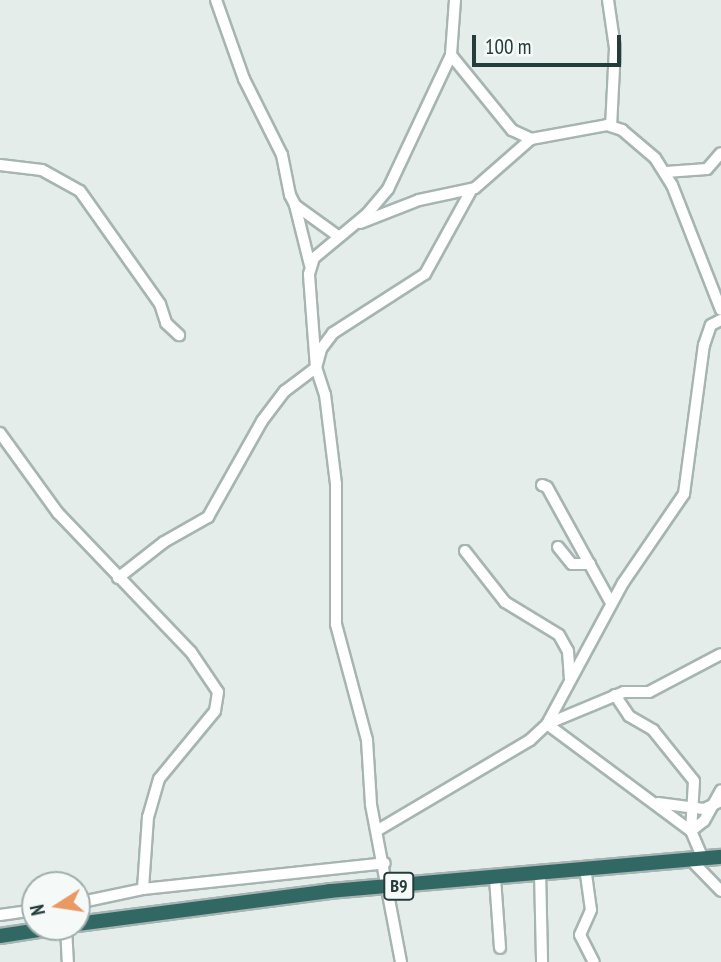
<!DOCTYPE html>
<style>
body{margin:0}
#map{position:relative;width:721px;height:962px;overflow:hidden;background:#e4edea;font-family:"PT Sans Narrow",sans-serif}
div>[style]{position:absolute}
.roads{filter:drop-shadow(2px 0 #a7b5b2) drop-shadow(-2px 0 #a7b5b2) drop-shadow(0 2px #a7b5b2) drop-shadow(0 -2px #a7b5b2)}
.minor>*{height:10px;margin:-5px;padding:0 5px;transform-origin:5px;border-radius:5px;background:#fff}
.highway>*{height:14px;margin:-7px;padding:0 7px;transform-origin:7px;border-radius:7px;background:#326864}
span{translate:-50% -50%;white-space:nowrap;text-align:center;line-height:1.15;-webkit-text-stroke:7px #f5f9f8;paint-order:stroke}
.shield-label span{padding:2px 5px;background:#f5f9f8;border:2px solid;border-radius:5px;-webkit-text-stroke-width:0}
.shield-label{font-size:18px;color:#243d3a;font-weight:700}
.north{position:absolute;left:21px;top:871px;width:70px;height:70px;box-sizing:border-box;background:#f5f9f8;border:2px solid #a1aeac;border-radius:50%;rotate:258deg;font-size:19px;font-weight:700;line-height:28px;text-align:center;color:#243d3a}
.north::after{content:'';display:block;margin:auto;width:24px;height:32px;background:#ea9864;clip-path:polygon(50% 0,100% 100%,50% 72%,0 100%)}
.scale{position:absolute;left:472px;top:35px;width:149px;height:32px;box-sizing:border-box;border:4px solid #243d3a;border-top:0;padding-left:9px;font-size:21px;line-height:24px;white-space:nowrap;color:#243d3a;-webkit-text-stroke:5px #f5f9f8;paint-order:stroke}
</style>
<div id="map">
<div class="roads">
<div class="minor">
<div style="left:216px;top:0;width:84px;rotate:70.5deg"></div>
<div style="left:244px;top:79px;width:85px;rotate:63.4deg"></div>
<div style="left:282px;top:155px;width:41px;rotate:78.7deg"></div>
<div style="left:290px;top:195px;width:11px;rotate:63deg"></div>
<div style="left:295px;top:205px;width:53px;rotate:35.8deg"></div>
<div style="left:455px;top:0;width:55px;rotate:94.2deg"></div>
<div style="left:451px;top:55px;width:97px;rotate:50.9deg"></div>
<div style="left:512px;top:130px;width:21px;rotate:25deg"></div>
<div style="left:531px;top:139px;width:77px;rotate:-10.4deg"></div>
<div style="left:607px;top:125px;width:16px;rotate:18deg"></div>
<div style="left:622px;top:130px;width:43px;rotate:40.3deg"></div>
<div style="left:655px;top:158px;width:32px;rotate:58deg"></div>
<div style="left:672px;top:185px;width:134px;rotate:68.6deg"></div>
<div style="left:608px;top:0;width:49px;rotate:81.7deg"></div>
<div style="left:615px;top:48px;width:78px;rotate:92.9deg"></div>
<div style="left:0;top:165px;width:42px;rotate:6.8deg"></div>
<div style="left:42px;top:170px;width:43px;rotate:28.9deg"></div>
<div style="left:80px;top:191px;width:138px;rotate:54.7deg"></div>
<div style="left:160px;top:304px;width:20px;rotate:72deg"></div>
<div style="left:166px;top:323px;width:18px;rotate:43deg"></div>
<div style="left:666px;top:172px;width:41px;rotate:-4.2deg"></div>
<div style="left:707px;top:169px;width:21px;rotate:-49deg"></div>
<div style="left:295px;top:205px;width:62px;rotate:76deg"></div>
<div style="left:360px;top:223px;width:63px;rotate:-21.3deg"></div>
<div style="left:419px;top:200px;width:57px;rotate:-12.1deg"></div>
<div style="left:475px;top:188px;width:74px;rotate:-41.2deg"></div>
<div style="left:0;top:433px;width:99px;rotate:54.1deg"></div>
<div style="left:58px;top:513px;width:192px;rotate:46.3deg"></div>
<div style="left:191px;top:652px;width:48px;rotate:56deg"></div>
<div style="left:218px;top:692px;width:19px;rotate:99deg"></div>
<div style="left:215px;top:711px;width:88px;rotate:129.5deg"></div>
<div style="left:159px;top:779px;width:40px;rotate:106deg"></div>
<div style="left:148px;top:817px;width:72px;rotate:94deg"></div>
<div style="left:542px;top:485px;width:5px;rotate:22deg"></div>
<div style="left:547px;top:487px;width:132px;rotate:61.1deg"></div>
<div style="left:558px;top:547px;width:22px;rotate:51deg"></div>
<div style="left:572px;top:564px;width:18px"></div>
<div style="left:465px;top:551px;width:65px;rotate:51.9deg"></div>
<div style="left:505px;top:602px;width:63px;rotate:31.4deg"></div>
<div style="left:559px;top:635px;width:18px;rotate:61deg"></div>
<div style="left:568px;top:651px;width:27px;rotate:86deg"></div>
<div style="left:118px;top:578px;width:58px;rotate:-38deg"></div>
<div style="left:164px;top:542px;width:51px;rotate:-29.6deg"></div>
<div style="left:208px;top:517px;width:110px;rotate:-60.6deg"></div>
<div style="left:262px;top:421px;width:38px;rotate:-53deg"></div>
<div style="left:285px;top:391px;width:39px;rotate:-37deg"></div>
<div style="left:316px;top:368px;width:20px;rotate:-75deg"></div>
<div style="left:321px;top:349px;width:20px;rotate:-53deg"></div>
<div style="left:333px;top:333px;width:109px;rotate:-32.7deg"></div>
<div style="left:425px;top:274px;width:97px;rotate:-61.1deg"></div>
<div style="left:615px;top:695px;width:25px;rotate:56deg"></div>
<div style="left:629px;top:716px;width:28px;rotate:30deg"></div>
<div style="left:653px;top:730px;width:65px;rotate:51.2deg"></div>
<div style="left:694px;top:781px;width:50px;rotate:93.4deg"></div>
<div style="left:658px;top:803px;width:46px;rotate:7.4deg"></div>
<div style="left:704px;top:809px;width:19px;rotate:-25deg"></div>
<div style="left:378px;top:830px;width:177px;rotate:-30.6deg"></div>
<div style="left:530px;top:740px;width:23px;rotate:-43deg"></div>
<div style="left:547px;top:724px;width:83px;rotate:-22.6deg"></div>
<div style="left:624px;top:692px;width:25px"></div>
<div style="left:649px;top:692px;width:81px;rotate:-27.8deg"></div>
<div style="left:691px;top:831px;width:16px;rotate:-38deg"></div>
<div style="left:704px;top:821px;width:35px;rotate:-61deg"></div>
<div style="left:703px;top:859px;width:30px;rotate:-113deg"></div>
<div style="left:691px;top:831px;width:179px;rotate:-143.4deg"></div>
<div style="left:547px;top:724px;width:160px;rotate:-61.7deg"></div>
<div style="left:623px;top:583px;width:108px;rotate:-55.6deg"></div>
<div style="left:684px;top:494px;width:150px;rotate:-82.4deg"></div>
<div style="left:704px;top:345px;width:21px;rotate:-71deg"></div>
<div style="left:711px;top:325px;width:11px;rotate:-27deg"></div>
<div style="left:691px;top:860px;width:43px;rotate:45.9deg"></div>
<div style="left:585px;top:867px;width:43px;rotate:82.1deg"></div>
<div style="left:591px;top:910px;width:27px;rotate:114deg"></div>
<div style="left:580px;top:935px;width:30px;rotate:63deg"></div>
<div style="left:540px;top:871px;width:91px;rotate:88.7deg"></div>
<div style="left:495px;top:878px;width:70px;rotate:85.9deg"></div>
<div style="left:77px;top:903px;width:67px;rotate:-12deg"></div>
<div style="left:143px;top:889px;width:243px;rotate:-6.1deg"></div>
<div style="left:0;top:915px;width:35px;rotate:-8deg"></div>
<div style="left:66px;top:927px;width:35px;rotate:87deg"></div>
<div style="left:401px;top:962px;width:161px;rotate:-100.8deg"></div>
<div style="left:371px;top:804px;width:64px;rotate:-93.6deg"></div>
<div style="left:367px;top:740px;width:120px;rotate:-105deg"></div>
<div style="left:336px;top:624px;width:140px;rotate:-90deg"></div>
<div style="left:336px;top:484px;width:90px;rotate:-97deg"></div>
<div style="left:325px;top:395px;width:28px;rotate:-108deg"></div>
<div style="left:316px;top:368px;width:94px;rotate:-94.3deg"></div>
<div style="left:309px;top:274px;width:17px;rotate:-73deg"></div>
<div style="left:314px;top:258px;width:69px;rotate:-39.7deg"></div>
<div style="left:367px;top:214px;width:33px;rotate:-50deg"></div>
<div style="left:388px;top:189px;width:148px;rotate:-64.8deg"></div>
</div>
<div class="highway">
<div style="left:77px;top:924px;width:255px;rotate:-7.4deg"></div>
<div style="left:330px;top:891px;width:392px;rotate:-5deg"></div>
<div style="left:0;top:936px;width:60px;rotate:-8.7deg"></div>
</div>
</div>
<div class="shield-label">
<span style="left:399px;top:886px">B9</span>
</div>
<div class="north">N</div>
<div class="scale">100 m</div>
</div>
